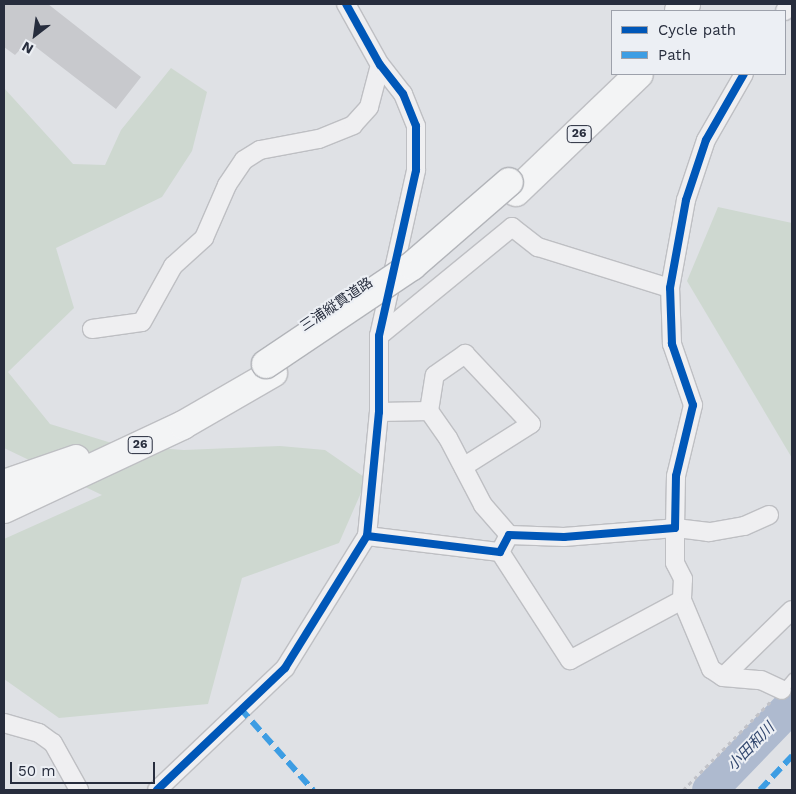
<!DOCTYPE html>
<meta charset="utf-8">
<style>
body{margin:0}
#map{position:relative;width:796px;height:794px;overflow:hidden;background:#dfe1e5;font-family:"Work Sans","Noto Sans JP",sans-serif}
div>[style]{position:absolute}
.green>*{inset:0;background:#ced8d0}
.river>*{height:35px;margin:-17.5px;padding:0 17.5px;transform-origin:17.5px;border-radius:17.5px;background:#aebacf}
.building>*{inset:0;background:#c8c9cd}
.path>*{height:3px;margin-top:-1.5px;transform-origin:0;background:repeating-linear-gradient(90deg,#c1c2c8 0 4px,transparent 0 8px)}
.roads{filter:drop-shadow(1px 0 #bebfc3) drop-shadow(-1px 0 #bebfc3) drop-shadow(0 1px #bebfc3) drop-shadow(0 -1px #bebfc3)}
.lane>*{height:9px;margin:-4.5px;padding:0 4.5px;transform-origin:4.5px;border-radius:4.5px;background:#efeff1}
.street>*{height:18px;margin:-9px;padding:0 9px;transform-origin:9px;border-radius:9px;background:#efeff1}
.highway>*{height:28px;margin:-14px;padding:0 14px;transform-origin:14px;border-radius:14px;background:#f3f4f5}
.bridges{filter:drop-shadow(1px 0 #b2b4b9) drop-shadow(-1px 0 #b2b4b9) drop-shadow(0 1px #b2b4b9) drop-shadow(0 -1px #b2b4b9)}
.highway-bridge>*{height:28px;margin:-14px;padding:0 14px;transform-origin:14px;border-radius:14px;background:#f3f4f5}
.quiet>*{height:6px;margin-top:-3px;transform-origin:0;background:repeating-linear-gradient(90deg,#3d9de3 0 12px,transparent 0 18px)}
.cycleway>*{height:8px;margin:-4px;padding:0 4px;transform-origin:4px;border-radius:4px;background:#0057b8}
span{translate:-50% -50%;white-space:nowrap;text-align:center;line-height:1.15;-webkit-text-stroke:4px #eceff4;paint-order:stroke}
.shield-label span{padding:1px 4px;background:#eceff4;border:1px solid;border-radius:4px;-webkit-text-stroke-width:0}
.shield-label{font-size:12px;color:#272d3d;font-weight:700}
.street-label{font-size:14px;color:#272d3d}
.water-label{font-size:15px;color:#33486f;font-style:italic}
.frame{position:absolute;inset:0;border:5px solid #272d3d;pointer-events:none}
.legend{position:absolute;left:611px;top:10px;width:175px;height:65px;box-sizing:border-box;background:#eceff4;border:1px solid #9da1ab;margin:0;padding:6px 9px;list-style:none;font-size:15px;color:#272d3d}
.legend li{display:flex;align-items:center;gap:10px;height:25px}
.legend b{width:25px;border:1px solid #9da1ab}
.north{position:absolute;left:10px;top:10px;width:50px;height:50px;-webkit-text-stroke:4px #eceff4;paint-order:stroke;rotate:210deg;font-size:14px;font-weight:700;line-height:20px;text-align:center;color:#272d3d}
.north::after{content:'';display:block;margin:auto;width:18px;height:22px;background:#272d3d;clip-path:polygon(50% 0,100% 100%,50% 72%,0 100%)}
.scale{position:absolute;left:10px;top:762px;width:145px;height:22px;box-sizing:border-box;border:2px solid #272d3d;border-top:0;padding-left:6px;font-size:15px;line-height:18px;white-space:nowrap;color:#272d3d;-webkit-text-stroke:4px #eceff4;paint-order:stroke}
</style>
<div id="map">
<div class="green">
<div style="clip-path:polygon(171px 68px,207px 92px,192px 151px,162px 197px,56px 248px,74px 308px,8px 372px,50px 424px,118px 445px,184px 450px,280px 446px,325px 450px,367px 479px,339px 543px,242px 578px,208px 704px,59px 718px,4px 679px,4px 539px,102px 495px,4px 448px,4px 88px,73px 164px,105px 165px,121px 130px)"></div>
<div style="clip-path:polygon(718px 207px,792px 223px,792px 458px,687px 281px)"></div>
</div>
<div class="river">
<div style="left:709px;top:790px;width:120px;rotate:-46deg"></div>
</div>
<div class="building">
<div style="clip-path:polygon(4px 4px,48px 4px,141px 77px,116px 109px,28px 41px,15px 55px,4px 47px)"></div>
</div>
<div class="path">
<div style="left:683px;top:790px;width:124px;rotate:-45.3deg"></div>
</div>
<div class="roads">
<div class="lane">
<div style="left:782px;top:690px;width:16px;rotate:-50deg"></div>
</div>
<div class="street">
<div style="left:785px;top:11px;width:8px;rotate:-60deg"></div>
<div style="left:92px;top:329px;width:50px;rotate:-8deg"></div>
<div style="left:142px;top:322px;width:64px;rotate:-61deg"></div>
<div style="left:173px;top:266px;width:42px;rotate:-42.1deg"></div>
<div style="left:204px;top:238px;width:58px;rotate:-66.5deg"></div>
<div style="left:227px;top:185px;width:30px;rotate:-56deg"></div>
<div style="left:244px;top:160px;width:19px;rotate:-32deg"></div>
<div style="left:260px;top:150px;width:60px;rotate:-10.6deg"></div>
<div style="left:319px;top:139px;width:37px;rotate:-22deg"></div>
<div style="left:353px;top:125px;width:24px;rotate:-48deg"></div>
<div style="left:369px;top:107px;width:43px;rotate:-75.3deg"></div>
<div style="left:379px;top:336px;width:172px;rotate:-39.3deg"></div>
<div style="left:512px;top:227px;width:33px;rotate:38deg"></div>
<div style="left:538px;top:247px;width:138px;rotate:17.3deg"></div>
<div style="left:429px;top:411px;width:36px;rotate:-81deg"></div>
<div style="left:435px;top:375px;width:37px;rotate:-35deg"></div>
<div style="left:465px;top:354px;width:96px;rotate:46.7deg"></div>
<div style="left:531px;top:424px;width:80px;rotate:147.7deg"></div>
<div style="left:379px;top:412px;width:50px;rotate:-1.1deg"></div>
<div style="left:429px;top:411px;width:33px;rotate:55deg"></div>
<div style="left:448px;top:438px;width:76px;rotate:62.4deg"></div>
<div style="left:483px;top:505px;width:40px;rotate:49deg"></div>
<div style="left:769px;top:515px;width:27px;rotate:156deg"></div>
<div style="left:744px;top:526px;width:36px;rotate:170deg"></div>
<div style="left:709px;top:532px;width:34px;rotate:-173deg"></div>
<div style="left:675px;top:528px;width:35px;rotate:90deg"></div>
<div style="left:675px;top:563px;width:18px;rotate:63deg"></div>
<div style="left:683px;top:579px;width:21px;rotate:93deg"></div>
<div style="left:682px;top:600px;width:75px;rotate:67.2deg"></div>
<div style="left:711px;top:669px;width:14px;rotate:34deg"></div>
<div style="left:723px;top:677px;width:38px;rotate:5deg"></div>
<div style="left:761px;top:680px;width:23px;rotate:25deg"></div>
<div style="left:367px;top:536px;width:134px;rotate:6.9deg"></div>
<div style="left:500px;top:552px;width:19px;rotate:-62deg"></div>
<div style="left:509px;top:535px;width:55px;rotate:2.1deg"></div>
<div style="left:564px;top:537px;width:111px;rotate:-4.6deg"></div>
<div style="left:675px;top:528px;width:52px;rotate:-88.9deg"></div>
<div style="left:676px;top:476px;width:73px;rotate:-76.5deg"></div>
<div style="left:693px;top:405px;width:65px;rotate:-109deg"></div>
<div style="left:672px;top:344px;width:56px;rotate:-92deg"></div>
<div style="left:670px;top:288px;width:89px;rotate:-79.7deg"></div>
<div style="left:686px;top:200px;width:63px;rotate:-71.6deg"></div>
<div style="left:706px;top:140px;width:76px;rotate:-60.1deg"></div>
<div style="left:500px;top:552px;width:129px;rotate:57.1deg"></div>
<div style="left:570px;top:660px;width:127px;rotate:-28.2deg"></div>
<div style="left:723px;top:677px;width:96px;rotate:-44.2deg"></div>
<div style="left:4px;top:723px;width:36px;rotate:16deg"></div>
<div style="left:39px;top:733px;width:17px;rotate:36deg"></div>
<div style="left:53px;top:743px;width:54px;rotate:61deg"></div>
<div style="left:157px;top:790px;width:177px;rotate:-43.6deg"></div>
<div style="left:285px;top:668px;width:155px;rotate:-58.2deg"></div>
<div style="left:367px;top:536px;width:125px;rotate:-84.5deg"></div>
<div style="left:379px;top:412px;width:76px;rotate:-90deg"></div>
<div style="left:379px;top:336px;width:170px;rotate:-77.4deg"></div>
<div style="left:416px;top:170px;width:44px;rotate:-90deg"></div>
<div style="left:416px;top:126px;width:35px;rotate:-112deg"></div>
<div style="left:403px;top:94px;width:37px;rotate:-128deg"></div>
<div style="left:380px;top:65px;width:70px;rotate:-119.1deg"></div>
</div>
<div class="highway">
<div style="left:679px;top:11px;width:10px;rotate:-45deg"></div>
<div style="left:516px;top:192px;width:170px;rotate:-43.8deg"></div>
<div style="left:4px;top:484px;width:76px;rotate:-19.1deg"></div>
<div style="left:4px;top:509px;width:198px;rotate:-25.1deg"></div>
<div style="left:183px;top:425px;width:104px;rotate:-30deg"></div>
</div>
</div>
<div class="bridges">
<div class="highway-bridge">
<div style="left:266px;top:364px;width:176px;rotate:-33.9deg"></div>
<div style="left:412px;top:266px;width:128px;rotate:-40.9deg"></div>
</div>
</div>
<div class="quiet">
<div style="left:240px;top:708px;width:110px;rotate:48.3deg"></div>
<div style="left:760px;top:790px;width:47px;rotate:-46.7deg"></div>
</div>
<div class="cycleway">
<div style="left:367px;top:536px;width:134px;rotate:6.9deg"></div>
<div style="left:500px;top:552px;width:19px;rotate:-62deg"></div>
<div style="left:509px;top:535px;width:55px;rotate:2.1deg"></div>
<div style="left:564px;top:537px;width:111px;rotate:-4.6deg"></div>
<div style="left:675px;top:528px;width:52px;rotate:-88.9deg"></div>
<div style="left:676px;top:476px;width:73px;rotate:-76.5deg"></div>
<div style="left:693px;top:405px;width:65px;rotate:-109deg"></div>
<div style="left:672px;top:344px;width:56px;rotate:-92deg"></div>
<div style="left:670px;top:288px;width:89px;rotate:-79.7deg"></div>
<div style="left:686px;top:200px;width:63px;rotate:-71.6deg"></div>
<div style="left:706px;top:140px;width:76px;rotate:-60.1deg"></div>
<div style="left:157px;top:790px;width:177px;rotate:-43.6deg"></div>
<div style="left:285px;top:668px;width:155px;rotate:-58.2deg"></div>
<div style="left:367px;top:536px;width:125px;rotate:-84.5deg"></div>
<div style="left:379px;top:412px;width:76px;rotate:-90deg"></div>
<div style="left:379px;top:336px;width:170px;rotate:-77.4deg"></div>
<div style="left:416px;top:170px;width:44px;rotate:-90deg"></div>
<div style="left:416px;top:126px;width:35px;rotate:-112deg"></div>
<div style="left:403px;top:94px;width:37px;rotate:-128deg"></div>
<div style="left:380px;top:65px;width:70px;rotate:-119.1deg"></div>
</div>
<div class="shield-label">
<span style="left:579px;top:134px">26</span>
<span style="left:140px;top:445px">26</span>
</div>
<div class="street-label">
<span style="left:336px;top:304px;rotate:-34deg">三浦縦貫道路</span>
</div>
<div class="water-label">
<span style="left:751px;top:747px;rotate:-46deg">小田和川</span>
</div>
<div class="frame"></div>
<ul class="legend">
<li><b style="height:6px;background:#0057b8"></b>Cycle path</li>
<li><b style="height:6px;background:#3d9de3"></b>Path</li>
</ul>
<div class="north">N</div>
<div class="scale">50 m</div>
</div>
